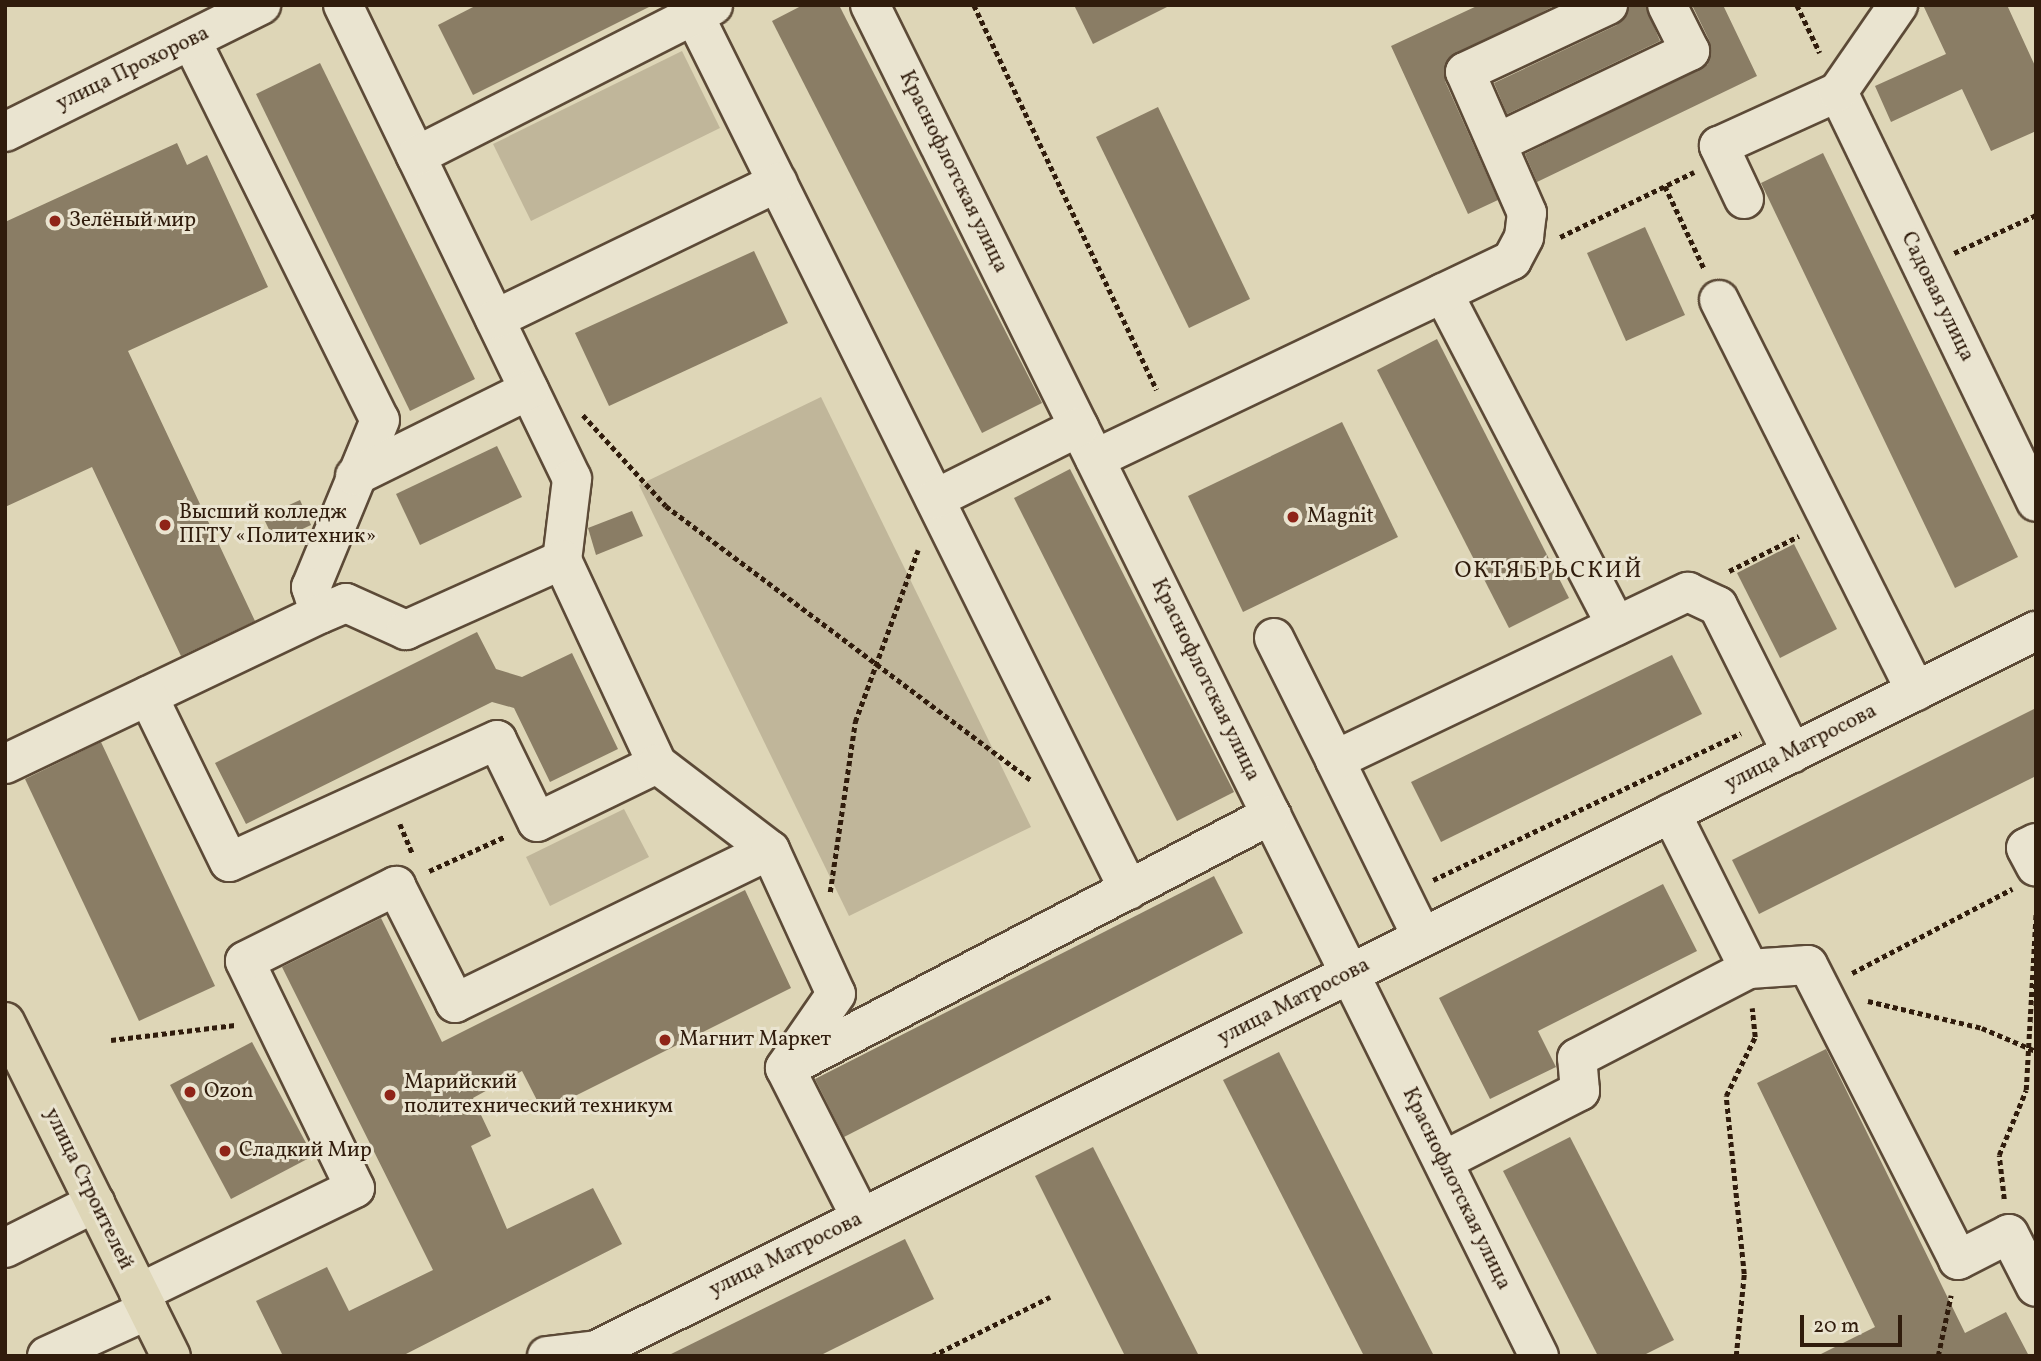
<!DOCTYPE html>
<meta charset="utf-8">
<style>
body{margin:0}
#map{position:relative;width:2041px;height:1361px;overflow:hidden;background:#ded6b7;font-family:Vollkorn,serif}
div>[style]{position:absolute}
.green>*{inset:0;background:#c0b69a}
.building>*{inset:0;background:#8a7d65}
.path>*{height:4.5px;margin-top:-2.25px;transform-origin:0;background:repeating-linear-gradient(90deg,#301c0c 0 5px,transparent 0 8.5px)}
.roads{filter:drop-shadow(2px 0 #5c4a37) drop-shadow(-2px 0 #5c4a37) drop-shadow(0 2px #5c4a37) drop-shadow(0 -2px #5c4a37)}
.minor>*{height:38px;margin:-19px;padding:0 19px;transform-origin:19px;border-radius:19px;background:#eae4d0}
.major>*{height:38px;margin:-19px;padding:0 19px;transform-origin:19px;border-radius:19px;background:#ded6b7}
.dots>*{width:19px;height:19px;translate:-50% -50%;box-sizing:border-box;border:4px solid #eae4d0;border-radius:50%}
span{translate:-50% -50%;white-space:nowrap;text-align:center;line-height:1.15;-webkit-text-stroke:6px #eae4d0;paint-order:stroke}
.street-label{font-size:21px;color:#301c0c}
.poi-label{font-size:21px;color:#301c0c}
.left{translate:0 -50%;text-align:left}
.neighbourhood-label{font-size:23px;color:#301c0c;letter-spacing:2px}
.frame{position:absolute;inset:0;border:7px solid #301c0c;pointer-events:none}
.scale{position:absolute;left:1800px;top:1315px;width:102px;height:32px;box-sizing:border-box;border:4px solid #301c0c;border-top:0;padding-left:9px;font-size:21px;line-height:24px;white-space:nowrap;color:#301c0c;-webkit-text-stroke:5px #eae4d0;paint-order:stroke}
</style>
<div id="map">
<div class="green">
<div style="clip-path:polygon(682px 51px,720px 128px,531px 221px,493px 144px)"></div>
<div style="clip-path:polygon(821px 397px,1031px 827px,849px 916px,639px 485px)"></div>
<div style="clip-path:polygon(624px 809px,649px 857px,550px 906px,526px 857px)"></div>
</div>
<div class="building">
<div style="clip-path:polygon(477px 5px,653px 5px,473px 95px,438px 25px)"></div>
<div style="clip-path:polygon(803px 5px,839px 5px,1042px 403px,982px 433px,772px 21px)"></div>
<div style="clip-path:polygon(1074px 5px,1171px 5px,1093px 44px)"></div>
<div style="clip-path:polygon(1479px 5px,1556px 5px,1447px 60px,1445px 81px,1498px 200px,1468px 214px,1391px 46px)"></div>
<div style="clip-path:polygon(1630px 5px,1645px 5px,1660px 41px,1507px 114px,1494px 83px,1617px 25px)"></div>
<div style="clip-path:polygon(1692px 5px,1723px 5px,1757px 76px,1537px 182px,1525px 154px,1708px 64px,1710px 42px)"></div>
<div style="clip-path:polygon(1923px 5px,2007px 5px,2036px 68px,2036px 131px,1991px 151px,1962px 89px,1891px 122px,1875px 86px,1946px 54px)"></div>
<div style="clip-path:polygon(320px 63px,475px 379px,410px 411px,256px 94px)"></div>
<div style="clip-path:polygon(1158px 107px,1250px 299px,1189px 328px,1096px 137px)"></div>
<div style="clip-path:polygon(177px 143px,187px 165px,207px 155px,268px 287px,128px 351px,255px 621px,181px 656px,92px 467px,5px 507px,5px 222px)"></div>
<div style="clip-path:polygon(1823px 153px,2018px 557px,1955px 588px,1761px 183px)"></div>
<div style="clip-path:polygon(1645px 227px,1685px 315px,1626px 341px,1587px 253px)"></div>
<div style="clip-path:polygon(754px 251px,788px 323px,609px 406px,575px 333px)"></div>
<div style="clip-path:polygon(1437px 339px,1569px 598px,1509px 628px,1377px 370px)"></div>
<div style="clip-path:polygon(1342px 422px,1398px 537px,1243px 612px,1188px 496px)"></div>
<div style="clip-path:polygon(497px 446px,522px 497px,420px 545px,396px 494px)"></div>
<div style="clip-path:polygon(1070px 469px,1234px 792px,1177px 821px,1014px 498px)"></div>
<div style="clip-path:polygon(300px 500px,311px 525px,275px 542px,263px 517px)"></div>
<div style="clip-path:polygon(632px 511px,643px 536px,596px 555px,588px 528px)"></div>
<div style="clip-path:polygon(1794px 544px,1837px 629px,1780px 658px,1737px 573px)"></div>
<div style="clip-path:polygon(477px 632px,496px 669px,522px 677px,572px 653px,618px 749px,550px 782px,514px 708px,492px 702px,246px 824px,215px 763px)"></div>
<div style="clip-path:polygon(1672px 655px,1702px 714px,1441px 842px,1411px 782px)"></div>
<div style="clip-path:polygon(2036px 708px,2036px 776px,1759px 914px,1732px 860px)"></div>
<div style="clip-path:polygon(101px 742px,215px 986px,139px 1021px,25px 779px)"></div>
<div style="clip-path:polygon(1214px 876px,1243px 933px,844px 1137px,815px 1079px)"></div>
<div style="clip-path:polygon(1663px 884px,1697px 951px,1538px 1031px,1556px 1067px,1490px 1099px,1439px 998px)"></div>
<div style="clip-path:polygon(745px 890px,791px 988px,543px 1112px,522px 1071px,473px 1098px,491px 1136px,471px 1146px,507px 1229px,593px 1188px,622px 1244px,402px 1356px,283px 1356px,256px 1301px,327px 1267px,349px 1311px,433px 1270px,282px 967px,381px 918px,442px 1042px)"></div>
<div style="clip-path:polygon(252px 1042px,313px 1156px,231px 1199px,170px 1085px)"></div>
<div style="clip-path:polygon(1826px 1049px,1965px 1333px,2006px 1312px,2029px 1356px,1817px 1356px,1875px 1327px,1757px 1083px)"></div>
<div style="clip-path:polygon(1279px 1052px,1434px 1356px,1364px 1356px,1223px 1080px)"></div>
<div style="clip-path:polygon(1570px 1137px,1674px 1340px,1642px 1356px,1598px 1356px,1503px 1171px)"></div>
<div style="clip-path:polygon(1093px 1147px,1199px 1356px,1125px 1356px,1035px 1176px)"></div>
<div style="clip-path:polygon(905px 1239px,934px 1299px,819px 1356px,667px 1356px)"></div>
</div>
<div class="path">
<div style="left:974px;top:5px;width:426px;rotate:64.6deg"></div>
<div style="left:1797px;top:5px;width:53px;rotate:64.4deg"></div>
<div style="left:1665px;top:186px;width:91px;rotate:64.6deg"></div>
<div style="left:1560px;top:237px;width:149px;rotate:-25.9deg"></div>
<div style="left:1954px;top:253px;width:90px;rotate:-24.9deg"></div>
<div style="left:583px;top:415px;width:123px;rotate:47.6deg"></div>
<div style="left:666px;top:506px;width:456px;rotate:36.9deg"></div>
<div style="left:1729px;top:571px;width:78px;rotate:-26.6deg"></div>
<div style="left:400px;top:824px;width:33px;rotate:67deg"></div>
<div style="left:429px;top:871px;width:82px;rotate:-24.4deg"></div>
<div style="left:1433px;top:880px;width:341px;rotate:-25.5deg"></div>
<div style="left:830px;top:892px;width:172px;rotate:-81.6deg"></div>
<div style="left:855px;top:722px;width:183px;rotate:-69.9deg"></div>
<div style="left:1852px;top:973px;width:181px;rotate:-27.7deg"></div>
<div style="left:1868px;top:1001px;width:117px;rotate:13.3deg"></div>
<div style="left:1982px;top:1028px;width:59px;rotate:23.1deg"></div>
<div style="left:111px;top:1040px;width:125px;rotate:-6.9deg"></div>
<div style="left:2004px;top:1199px;width:44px;rotate:-96.5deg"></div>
<div style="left:1999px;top:1155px;width:70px;rotate:-67.4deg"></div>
<div style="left:2026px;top:1090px;width:178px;rotate:-86.8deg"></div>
<div style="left:932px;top:1356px;width:132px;rotate:-26.6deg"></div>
<div style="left:1736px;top:1356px;width:82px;rotate:-84.4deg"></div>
<div style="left:1744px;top:1274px;width:179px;rotate:-95.8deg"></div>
<div style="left:1726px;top:1096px;width:66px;rotate:-63.8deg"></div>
<div style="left:1755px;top:1037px;width:29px;rotate:-96deg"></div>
<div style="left:1938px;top:1356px;width:62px;rotate:-78deg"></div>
</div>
<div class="roads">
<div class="minor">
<div style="left:343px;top:5px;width:526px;rotate:64.21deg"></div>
<div style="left:572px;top:479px;width:82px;rotate:97deg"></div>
<div style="left:870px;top:5px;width:1508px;rotate:63.66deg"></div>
<div style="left:694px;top:15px;width:977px;rotate:63.57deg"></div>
<div style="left:191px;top:40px;width:424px;rotate:63.6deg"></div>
<div style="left:380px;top:420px;width:181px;rotate:112.4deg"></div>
<div style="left:311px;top:587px;width:28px;rotate:72deg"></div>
<div style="left:1838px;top:92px;width:455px;rotate:64.2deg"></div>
<div style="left:5px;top:132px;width:286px;rotate:-26.4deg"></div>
<div style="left:1497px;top:143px;width:214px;rotate:-25.5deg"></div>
<div style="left:1690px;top:51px;width:51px;rotate:-116.6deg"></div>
<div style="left:416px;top:156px;width:333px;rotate:-26.9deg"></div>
<div style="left:1744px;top:199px;width:59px;rotate:-115.3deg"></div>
<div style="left:1719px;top:146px;width:131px;rotate:-24.4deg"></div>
<div style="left:1838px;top:92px;width:106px;rotate:-55.4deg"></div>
<div style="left:1443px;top:293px;width:375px;rotate:62.5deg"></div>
<div style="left:1719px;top:300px;width:438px;rotate:63.3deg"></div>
<div style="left:495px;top:319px;width:314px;rotate:-25.8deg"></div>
<div style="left:1095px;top:459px;width:462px;rotate:-25.5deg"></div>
<div style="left:1512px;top:260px;width:26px;rotate:-62deg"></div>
<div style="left:1524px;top:237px;width:24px;rotate:-83deg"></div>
<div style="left:1527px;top:213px;width:154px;rotate:-113.7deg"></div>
<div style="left:1465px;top:72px;width:158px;rotate:-25.1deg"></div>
<div style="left:355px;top:476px;width:194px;rotate:-26.3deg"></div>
<div style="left:935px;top:499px;width:161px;rotate:-26.6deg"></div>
<div style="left:1274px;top:638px;width:136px;rotate:63.4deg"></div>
<div style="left:5px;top:764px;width:349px;rotate:-25.5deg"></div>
<div style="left:320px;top:614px;width:28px;rotate:-23deg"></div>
<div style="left:346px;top:603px;width:66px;rotate:24.2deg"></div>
<div style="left:406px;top:630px;width:171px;rotate:-24.2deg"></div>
<div style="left:562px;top:560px;width:225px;rotate:65deg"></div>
<div style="left:657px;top:764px;width:133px;rotate:154.2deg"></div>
<div style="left:537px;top:822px;width:91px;rotate:-116deg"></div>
<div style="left:497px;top:740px;width:294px;rotate:155.5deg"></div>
<div style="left:229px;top:862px;width:185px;rotate:-116deg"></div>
<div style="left:657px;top:764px;width:142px;rotate:37.3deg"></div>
<div style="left:1671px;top:813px;width:174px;rotate:63.4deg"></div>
<div style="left:2036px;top:843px;width:11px;rotate:153deg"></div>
<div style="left:2026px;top:848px;width:21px;rotate:62deg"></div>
<div style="left:1422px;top:937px;width:197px;rotate:-116.2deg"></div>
<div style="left:1335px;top:760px;width:391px;rotate:-25.5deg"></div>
<div style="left:1688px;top:592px;width:33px;rotate:25deg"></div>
<div style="left:1718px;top:606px;width:165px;rotate:63.3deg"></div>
<div style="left:790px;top:1066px;width:543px;rotate:-27.56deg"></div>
<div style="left:1443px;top:1161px;width:154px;rotate:-27.1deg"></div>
<div style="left:1580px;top:1091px;width:33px;rotate:-95deg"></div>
<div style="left:1577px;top:1058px;width:194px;rotate:-27.4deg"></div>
<div style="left:1749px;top:969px;width:59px;rotate:-3.9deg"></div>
<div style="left:1808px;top:965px;width:331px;rotate:63deg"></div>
<div style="left:1958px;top:1260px;width:57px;rotate:-27deg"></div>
<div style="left:2009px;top:1234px;width:59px;rotate:63deg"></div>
<div style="left:5px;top:1248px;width:101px;rotate:-26.6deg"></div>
<div style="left:139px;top:1293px;width:240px;rotate:-25.9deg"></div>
<div style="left:355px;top:1188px;width:252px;rotate:-115.9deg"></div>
<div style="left:245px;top:961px;width:169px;rotate:-26.4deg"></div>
<div style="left:396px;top:886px;width:131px;rotate:63.2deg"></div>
<div style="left:455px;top:1003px;width:350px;rotate:-25.9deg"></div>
<div style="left:770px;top:850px;width:158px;rotate:65.4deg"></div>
<div style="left:836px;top:994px;width:90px;rotate:124.6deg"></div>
<div style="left:785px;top:1068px;width:168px;rotate:63.1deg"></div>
<div style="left:47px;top:1356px;width:111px;rotate:-24.5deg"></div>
<div style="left:547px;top:1356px;width:50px;rotate:-6.8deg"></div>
<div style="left:597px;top:1350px;width:1609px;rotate:-26.55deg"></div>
</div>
<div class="major">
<div style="left:5px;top:1022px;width:373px;rotate:63.6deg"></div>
</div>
</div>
<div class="dots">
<div style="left:55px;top:221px;background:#8f2418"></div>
<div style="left:1293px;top:517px;background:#8f2418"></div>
<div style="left:165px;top:525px;background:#8f2418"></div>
<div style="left:665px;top:1040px;background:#8f2418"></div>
<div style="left:190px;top:1092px;background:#8f2418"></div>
<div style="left:390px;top:1095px;background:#8f2418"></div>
<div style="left:225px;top:1151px;background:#8f2418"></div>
</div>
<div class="street-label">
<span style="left:133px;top:69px;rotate:-26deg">улица Прохорова</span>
<span style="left:953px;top:172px;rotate:64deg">Краснофлотская улица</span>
<span style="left:1937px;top:297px;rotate:64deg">Садовая улица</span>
<span style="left:1205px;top:680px;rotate:64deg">Краснофлотская улица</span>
<span style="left:1801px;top:748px;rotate:-27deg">улица Матросова</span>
<span style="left:1294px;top:1002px;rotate:-27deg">улица Матросова</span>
<span style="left:88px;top:1189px;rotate:64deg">улица Строителей</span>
<span style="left:1456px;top:1189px;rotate:64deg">Краснофлотская улица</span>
<span style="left:786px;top:1255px;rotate:-26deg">улица Матросова</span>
</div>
<div class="poi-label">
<span class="left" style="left:69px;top:221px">Зелёный мир</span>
<span class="left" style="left:179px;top:525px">Высший колледж<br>ПГТУ «Политехник»</span>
<span class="left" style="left:1307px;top:517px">Magnit</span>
<span class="left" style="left:679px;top:1040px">Магнит Маркет</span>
<span class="left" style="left:404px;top:1095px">Марийский<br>политехнический техникум</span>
<span class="left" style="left:204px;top:1092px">Ozon</span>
<span class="left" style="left:239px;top:1151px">Сладкий Мир</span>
</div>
<div class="neighbourhood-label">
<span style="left:1549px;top:571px">ОКТЯБРЬСКИЙ</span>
</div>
<div class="frame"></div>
<div class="scale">20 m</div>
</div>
